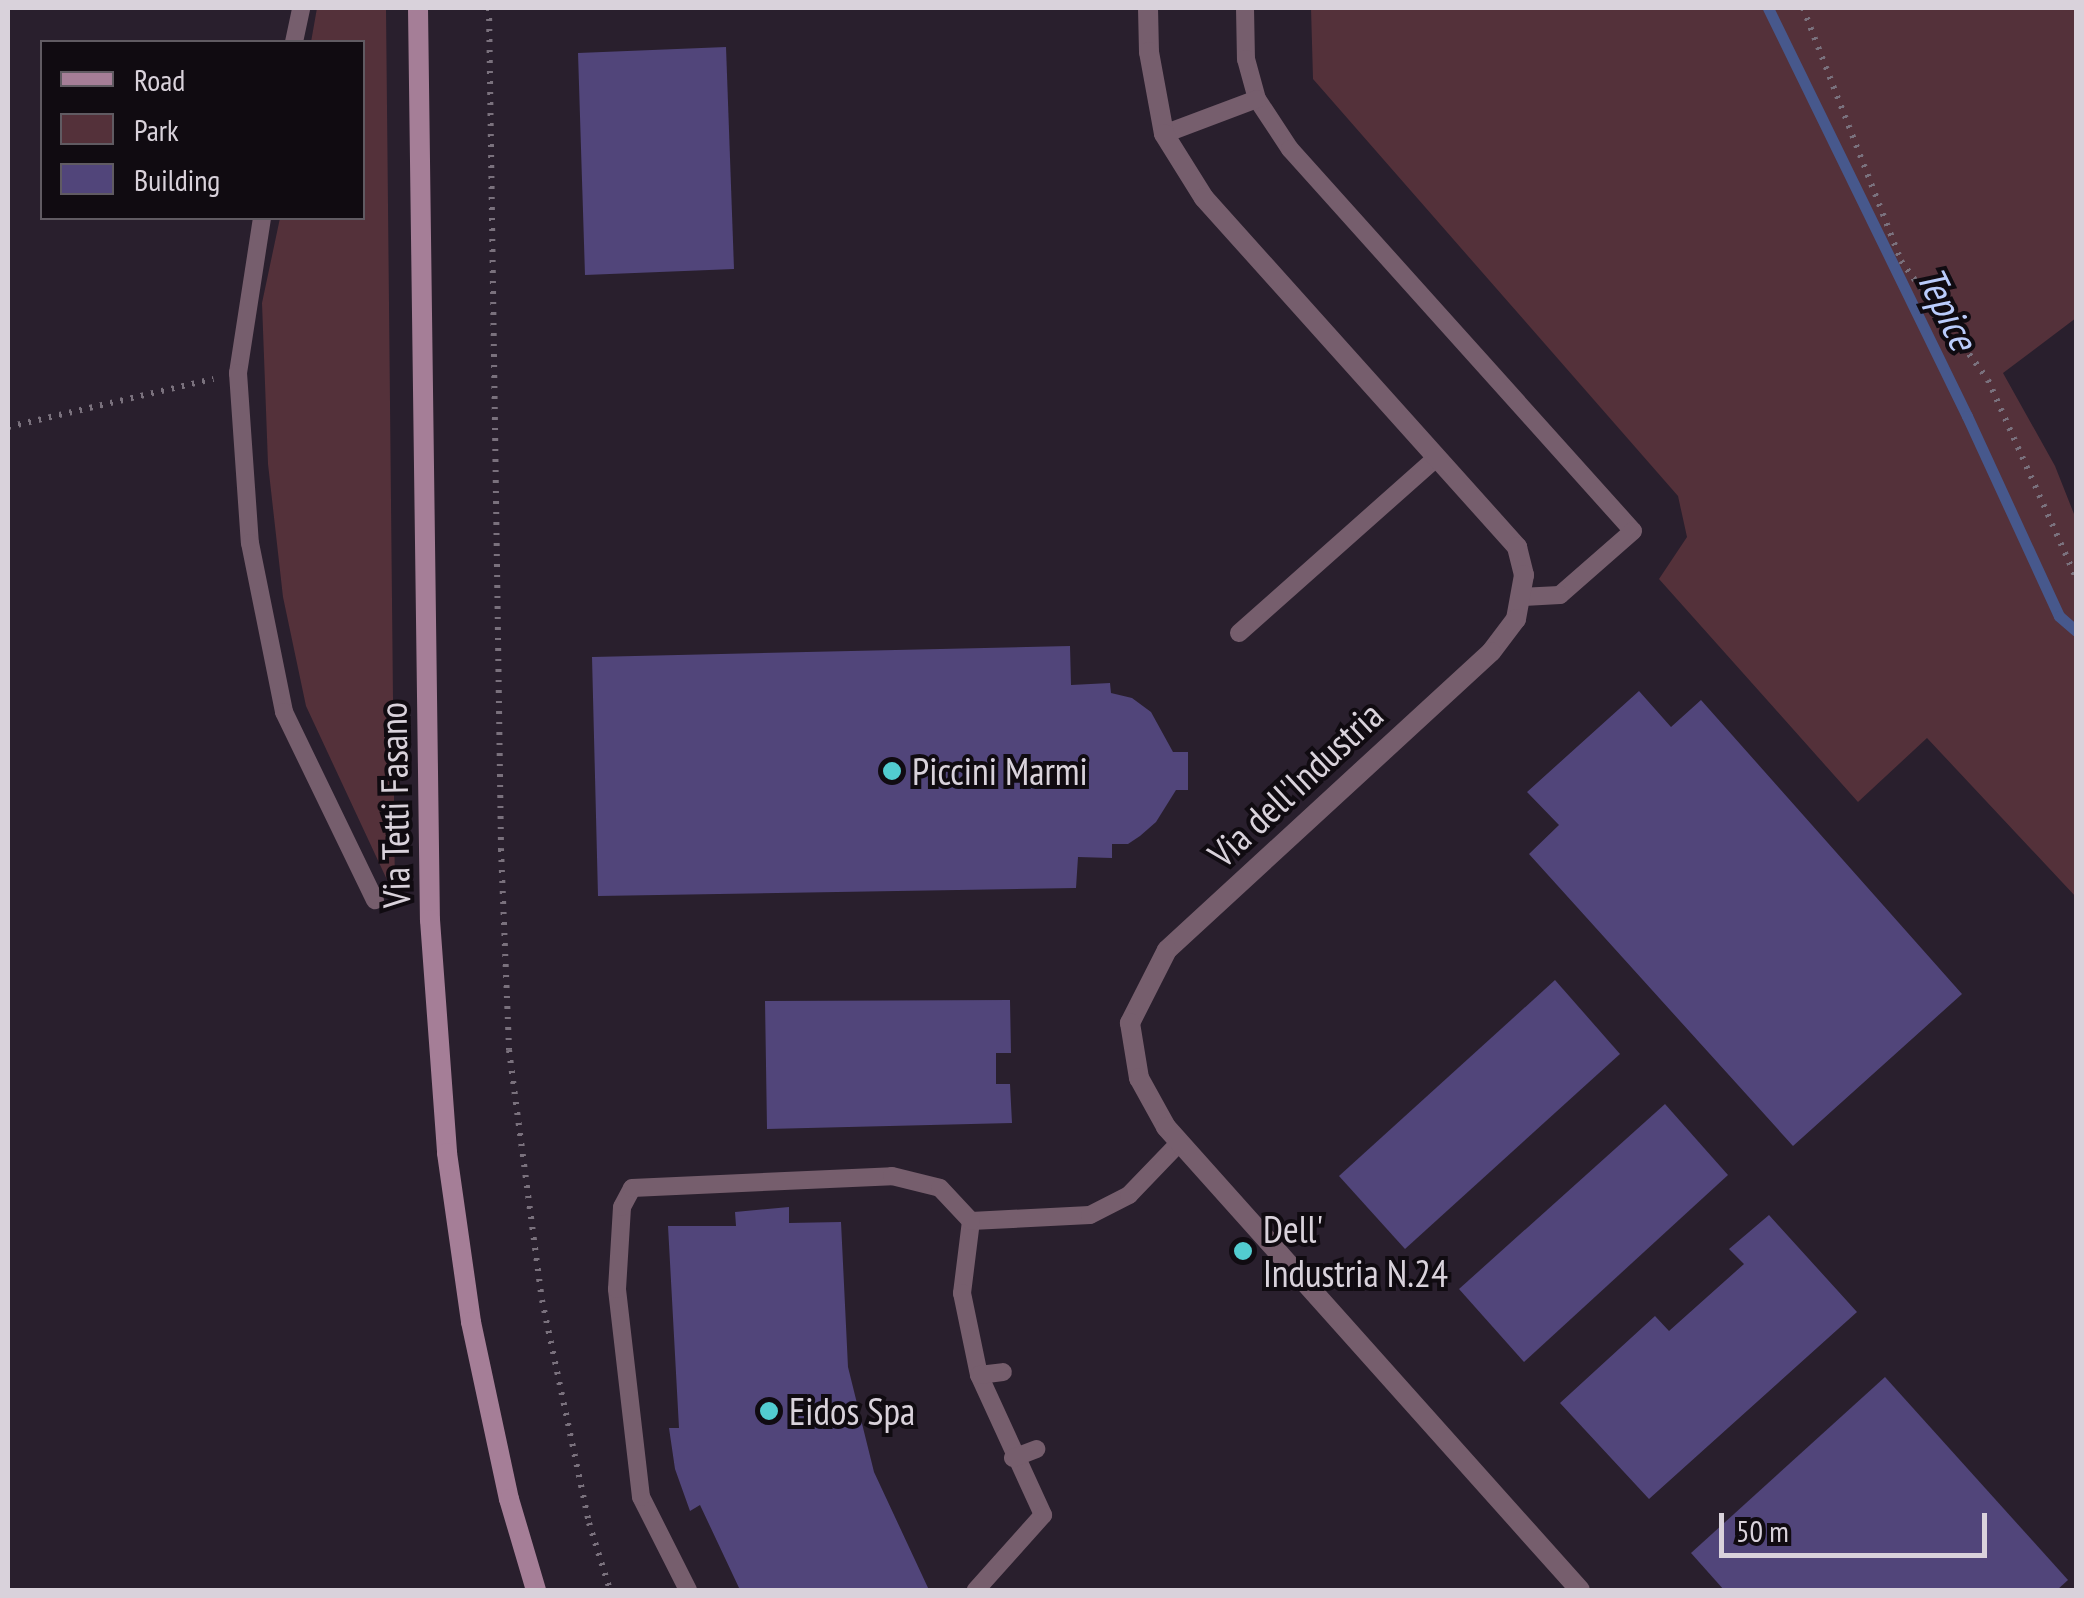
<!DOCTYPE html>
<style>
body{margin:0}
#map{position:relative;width:2084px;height:1598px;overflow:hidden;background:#291f2d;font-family:"PT Sans Narrow",sans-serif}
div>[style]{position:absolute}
.green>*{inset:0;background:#54313a}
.stream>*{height:11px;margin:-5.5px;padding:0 5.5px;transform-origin:5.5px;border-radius:5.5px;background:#47588c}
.building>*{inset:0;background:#51457a}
.path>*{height:6px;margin-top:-3px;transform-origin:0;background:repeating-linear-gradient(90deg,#7a717d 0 2.5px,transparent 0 10.5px)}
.lane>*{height:18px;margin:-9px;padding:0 9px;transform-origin:9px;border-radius:9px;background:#765e6d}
.street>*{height:20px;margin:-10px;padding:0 10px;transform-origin:10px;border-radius:10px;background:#765e6d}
.secondary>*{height:20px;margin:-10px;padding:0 10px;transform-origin:10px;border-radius:10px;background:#a57e97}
.dots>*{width:28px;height:28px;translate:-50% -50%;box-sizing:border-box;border:5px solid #100b11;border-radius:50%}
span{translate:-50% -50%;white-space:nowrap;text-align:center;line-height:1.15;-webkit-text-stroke:8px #100b11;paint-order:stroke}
.poi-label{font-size:38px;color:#d9d2db}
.left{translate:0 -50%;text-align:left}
.street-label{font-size:38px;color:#d9d2db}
.water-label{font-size:40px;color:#baccfc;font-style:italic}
.frame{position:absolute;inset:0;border:10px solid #d9d2db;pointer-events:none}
.legend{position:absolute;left:40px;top:40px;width:325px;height:180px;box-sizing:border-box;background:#100b11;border:2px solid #605b62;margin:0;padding:12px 18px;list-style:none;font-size:30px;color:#d9d2db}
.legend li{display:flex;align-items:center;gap:20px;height:50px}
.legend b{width:50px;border:2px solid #605b62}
.scale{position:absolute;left:1719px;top:1513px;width:268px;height:45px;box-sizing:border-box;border:5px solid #d9d2db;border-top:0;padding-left:12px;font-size:30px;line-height:35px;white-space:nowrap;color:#d9d2db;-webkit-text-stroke:8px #100b11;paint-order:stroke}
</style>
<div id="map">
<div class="green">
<div style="clip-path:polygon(317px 8px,386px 8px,395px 897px,306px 706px,283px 597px,268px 464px,262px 303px,280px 218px,362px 218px,362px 42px,311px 42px)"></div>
<div style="clip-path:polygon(1311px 8px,2076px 8px,2076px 318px,2003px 373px,2055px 466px,2076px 519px,2076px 897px,1927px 738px,1858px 802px,1659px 579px,1687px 537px,1678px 496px,1313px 79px)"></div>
</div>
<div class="stream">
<div style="left:1768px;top:8px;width:454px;rotate:64deg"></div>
<div style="left:1967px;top:416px;width:220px;rotate:65.3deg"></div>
<div style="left:2059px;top:616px;width:23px;rotate:41deg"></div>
</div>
<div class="building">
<div style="clip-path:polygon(726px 47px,734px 269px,585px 275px,578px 53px)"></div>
<div style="clip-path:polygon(1070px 646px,1071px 685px,1110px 683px,1111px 693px,1132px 698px,1151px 712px,1173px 752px,1188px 752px,1188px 790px,1176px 790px,1156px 822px,1140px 836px,1128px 844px,1112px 844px,1112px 858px,1078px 857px,1076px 888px,598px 896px,592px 657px)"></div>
<div style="clip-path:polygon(1639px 691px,1671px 727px,1701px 700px,1962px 994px,1793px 1146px,1529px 854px,1559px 825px,1527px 792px)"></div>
<div style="clip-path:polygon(1555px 980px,1620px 1054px,1405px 1249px,1339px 1176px)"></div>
<div style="clip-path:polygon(1010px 1000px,1011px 1053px,996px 1053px,996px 1084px,1010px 1084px,1012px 1123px,767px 1129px,765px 1001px)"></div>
<div style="clip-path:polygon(1665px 1104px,1728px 1175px,1524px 1362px,1459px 1289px)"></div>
<div style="clip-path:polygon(789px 1207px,789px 1223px,841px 1222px,848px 1367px,874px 1472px,929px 1590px,740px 1590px,700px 1505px,690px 1511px,675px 1469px,669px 1428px,679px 1428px,668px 1226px,736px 1226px,735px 1212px)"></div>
<div style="clip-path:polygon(1769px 1215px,1857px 1312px,1649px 1499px,1560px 1403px,1655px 1316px,1669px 1331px,1744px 1264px,1729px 1249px)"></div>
<div style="clip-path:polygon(1885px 1377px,2068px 1580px,2057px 1590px,1724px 1590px,1691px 1553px)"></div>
</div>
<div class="path">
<div style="left:489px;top:8px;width:841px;rotate:89.18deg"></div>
<div style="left:501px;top:849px;width:201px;rotate:87.7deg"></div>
<div style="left:509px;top:1050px;width:252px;rotate:82.5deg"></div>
<div style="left:542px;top:1300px;width:228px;rotate:78.1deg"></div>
<div style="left:589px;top:1523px;width:70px;rotate:72.6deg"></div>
<div style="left:1803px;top:8px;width:271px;rotate:68.8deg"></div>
<div style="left:1901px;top:261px;width:147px;rotate:53.8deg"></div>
<div style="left:1988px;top:380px;width:217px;rotate:66deg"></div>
<div style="left:8px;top:427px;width:211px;rotate:-13.2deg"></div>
</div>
<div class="lane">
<div style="left:1245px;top:8px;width:51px;rotate:88.9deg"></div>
<div style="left:1246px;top:59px;width:41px;rotate:74.6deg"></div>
<div style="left:1257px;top:99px;width:60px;rotate:56.6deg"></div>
<div style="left:1290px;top:149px;width:513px;rotate:48.08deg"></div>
<div style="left:1633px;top:531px;width:97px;rotate:138.8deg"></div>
<div style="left:1560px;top:595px;width:38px;rotate:177deg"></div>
<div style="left:294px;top:42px;width:35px;rotate:-78deg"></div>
<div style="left:1164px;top:134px;width:99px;rotate:-20.6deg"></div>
<div style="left:262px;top:218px;width:157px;rotate:98.8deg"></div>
<div style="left:238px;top:373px;width:170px;rotate:86deg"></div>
<div style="left:250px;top:543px;width:172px;rotate:78.6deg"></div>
<div style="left:284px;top:712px;width:209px;rotate:64.2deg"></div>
<div style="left:1239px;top:633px;width:264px;rotate:-41.6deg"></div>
<div style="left:971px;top:1221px;width:73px;rotate:97.1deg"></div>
<div style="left:962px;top:1293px;width:84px;rotate:78.3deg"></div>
<div style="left:979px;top:1375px;width:154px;rotate:65.4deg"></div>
<div style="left:1043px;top:1515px;width:101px;rotate:131.8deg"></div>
<div style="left:971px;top:1221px;width:119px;rotate:-2.9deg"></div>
<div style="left:1090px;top:1215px;width:44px;rotate:-27.1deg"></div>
<div style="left:1129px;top:1195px;width:72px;rotate:-46.1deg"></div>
<div style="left:979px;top:1375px;width:24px;rotate:-7deg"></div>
<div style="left:1013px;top:1458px;width:25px;rotate:-21deg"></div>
<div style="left:688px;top:1590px;width:104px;rotate:-116.8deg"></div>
<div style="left:641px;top:1497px;width:209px;rotate:-96.6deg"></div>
<div style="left:617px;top:1289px;width:82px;rotate:-86.5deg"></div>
<div style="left:622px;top:1207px;width:21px;rotate:-62deg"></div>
<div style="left:632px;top:1188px;width:260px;rotate:-2.6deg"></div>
<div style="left:892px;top:1176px;width:49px;rotate:14deg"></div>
<div style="left:940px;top:1188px;width:45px;rotate:46.8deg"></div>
</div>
<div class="street">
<div style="left:1148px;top:8px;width:44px;rotate:88.7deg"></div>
<div style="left:1149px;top:52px;width:83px;rotate:79.6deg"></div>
<div style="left:1164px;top:134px;width:75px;rotate:58deg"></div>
<div style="left:1204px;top:198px;width:469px;rotate:48.1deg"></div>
<div style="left:1517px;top:547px;width:29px;rotate:76deg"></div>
<div style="left:1524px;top:575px;width:45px;rotate:100.3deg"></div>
<div style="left:1516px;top:619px;width:41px;rotate:127.1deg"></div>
<div style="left:1491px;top:652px;width:440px;rotate:137.4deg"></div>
<div style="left:1167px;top:950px;width:82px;rotate:116.9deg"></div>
<div style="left:1130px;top:1023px;width:56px;rotate:80.7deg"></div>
<div style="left:1139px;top:1078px;width:56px;rotate:61.1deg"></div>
<div style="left:1166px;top:1127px;width:621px;rotate:48.2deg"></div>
</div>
<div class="secondary">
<div style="left:418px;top:8px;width:912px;rotate:89.25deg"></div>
<div style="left:430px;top:920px;width:234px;rotate:85.8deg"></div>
<div style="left:447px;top:1153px;width:171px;rotate:81.9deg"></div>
<div style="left:471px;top:1322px;width:181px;rotate:77.9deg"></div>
<div style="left:509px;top:1499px;width:95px;rotate:73.5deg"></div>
</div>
<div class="dots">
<div style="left:892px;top:771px;background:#52ccd0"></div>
<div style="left:1243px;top:1251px;background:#52ccd0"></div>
<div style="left:769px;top:1411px;background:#52ccd0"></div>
</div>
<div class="poi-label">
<span class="left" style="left:912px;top:771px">Piccini Marmi</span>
<span class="left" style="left:1263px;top:1251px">Dell'<br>Industria N.24</span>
<span class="left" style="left:789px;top:1411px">Eidos Spa</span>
</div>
<div class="street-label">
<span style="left:1295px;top:784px;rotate:-43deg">Via dell'Industria</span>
<span style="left:394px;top:805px;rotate:-91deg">Via Tetti Fasano</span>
</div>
<div class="water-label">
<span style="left:1948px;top:308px;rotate:64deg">Tepice</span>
</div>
<div class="frame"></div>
<ul class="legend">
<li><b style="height:12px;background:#a57e97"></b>Road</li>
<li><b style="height:28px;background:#54313a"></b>Park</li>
<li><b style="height:28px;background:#51457a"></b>Building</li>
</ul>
<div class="scale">50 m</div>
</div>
